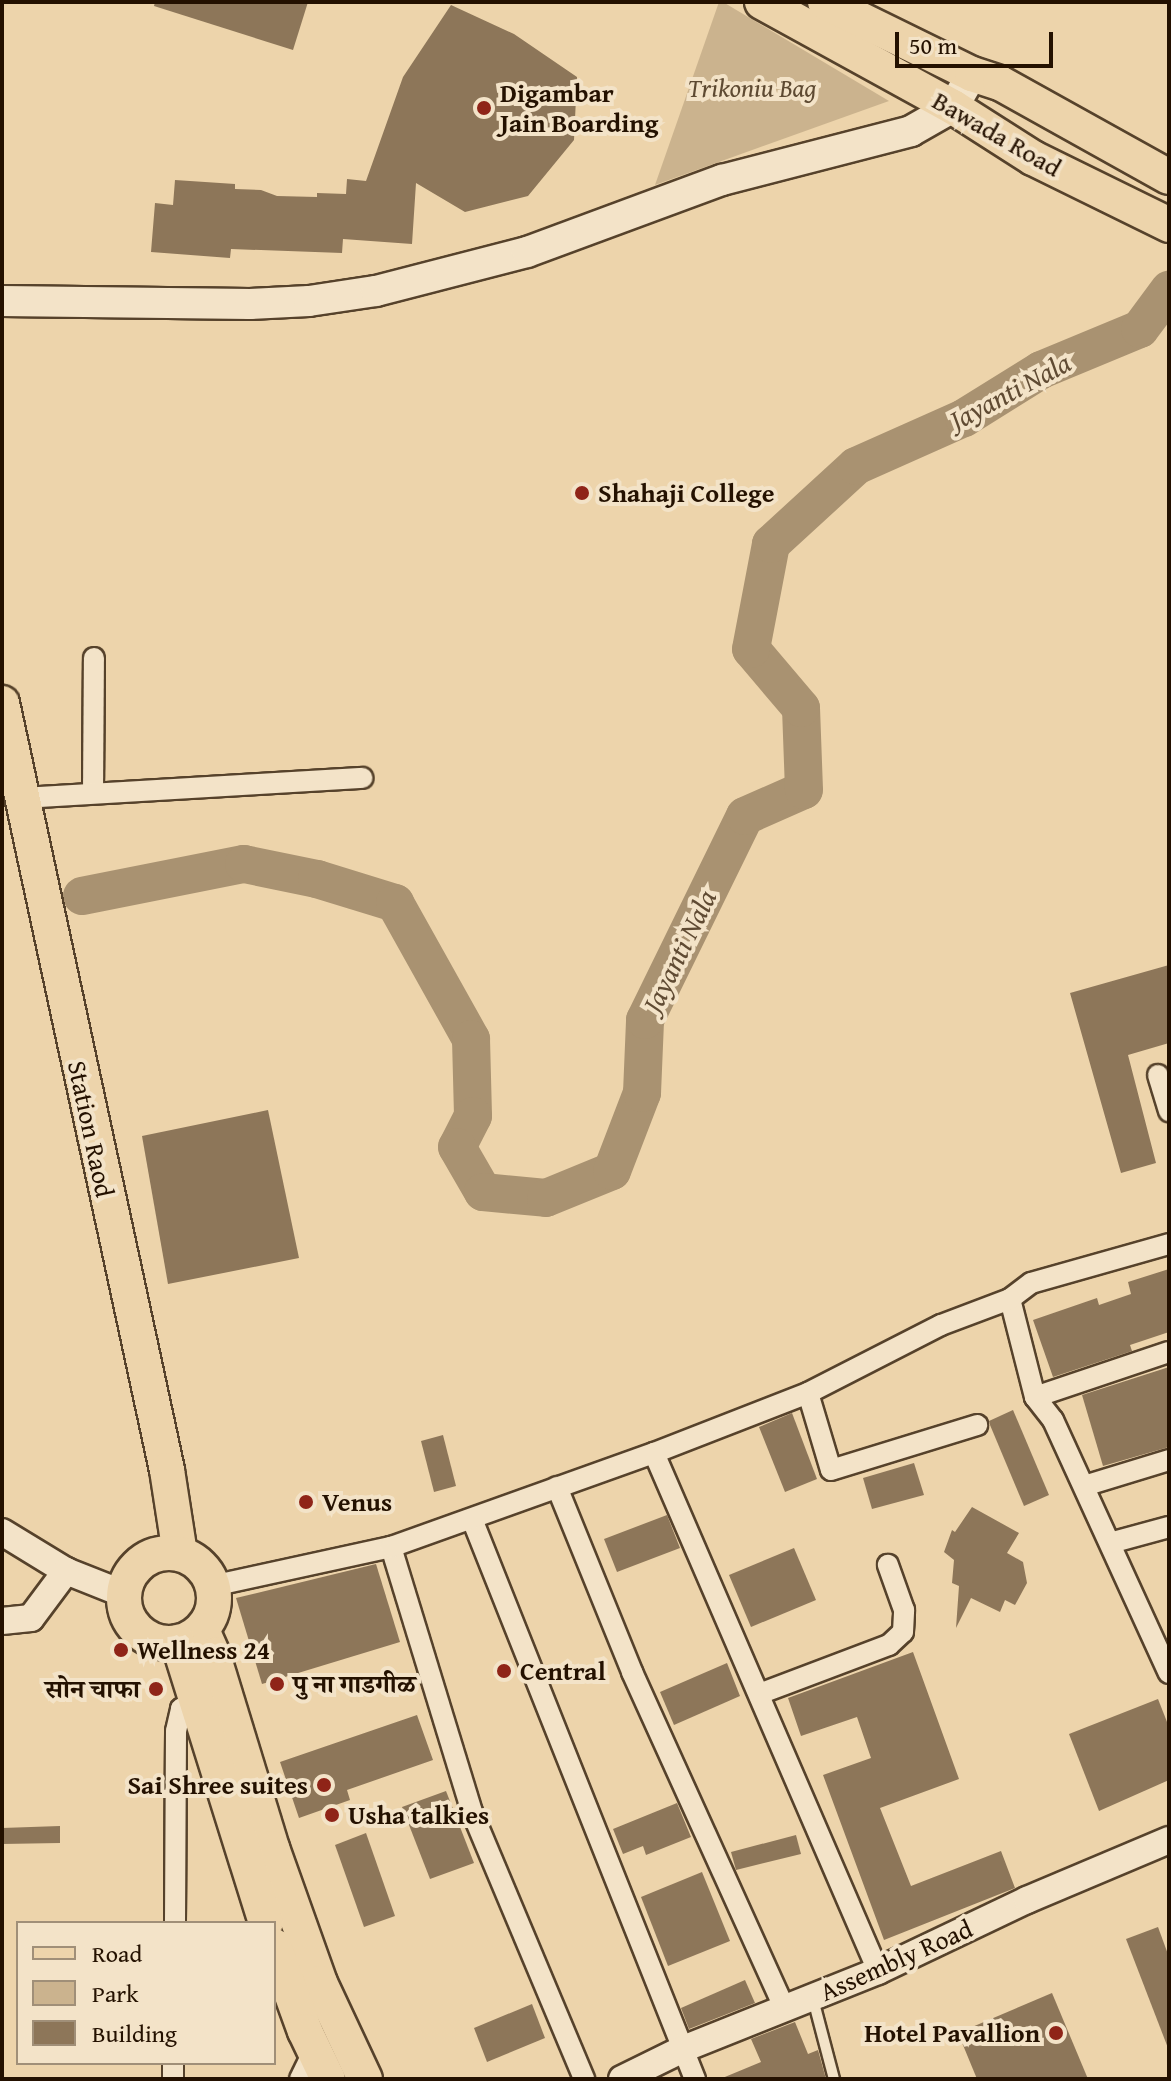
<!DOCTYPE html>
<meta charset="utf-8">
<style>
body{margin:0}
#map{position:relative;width:1171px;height:2081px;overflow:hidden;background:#edd4ab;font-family:"Gentium Book Plus","Noto Serif Devanagari",serif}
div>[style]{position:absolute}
.green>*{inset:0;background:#cbb38e}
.river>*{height:38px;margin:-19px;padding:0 19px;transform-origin:19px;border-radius:19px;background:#a99271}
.building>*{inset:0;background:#8d7659}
.roads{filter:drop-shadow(2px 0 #56422b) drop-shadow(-2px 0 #56422b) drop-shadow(0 2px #56422b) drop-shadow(0 -2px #56422b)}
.service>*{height:10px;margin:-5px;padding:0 5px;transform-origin:5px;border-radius:5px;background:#f3e3c8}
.minor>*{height:20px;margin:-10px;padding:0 10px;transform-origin:10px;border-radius:10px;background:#f3e3c8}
.tertiary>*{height:26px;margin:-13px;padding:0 13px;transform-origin:13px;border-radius:13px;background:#f3e3c8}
.secondary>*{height:30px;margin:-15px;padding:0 15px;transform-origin:15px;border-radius:15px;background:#f3e3c8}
.primary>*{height:34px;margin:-17px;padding:0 17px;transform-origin:17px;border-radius:17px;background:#edd4ab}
.trunk>*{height:34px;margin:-17px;padding:0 17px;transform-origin:17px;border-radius:17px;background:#edd4ab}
.trunk>.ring{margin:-17px;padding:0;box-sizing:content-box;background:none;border:34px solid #edd4ab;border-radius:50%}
.dots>*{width:22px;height:22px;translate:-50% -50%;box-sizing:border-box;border:4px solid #f3e3c8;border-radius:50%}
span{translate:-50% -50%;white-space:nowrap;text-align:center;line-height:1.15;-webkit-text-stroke:8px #f3e3c8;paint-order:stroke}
.park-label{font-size:26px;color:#5e4a32;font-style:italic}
.poi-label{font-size:26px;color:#241100;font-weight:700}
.left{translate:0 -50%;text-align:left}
.right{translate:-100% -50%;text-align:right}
.street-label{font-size:26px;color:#241100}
.water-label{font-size:28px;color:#604b33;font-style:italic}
.frame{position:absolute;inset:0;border:4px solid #241100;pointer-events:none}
.legend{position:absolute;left:16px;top:1921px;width:260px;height:144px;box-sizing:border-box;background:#f3e3c8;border:2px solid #a08f78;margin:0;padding:10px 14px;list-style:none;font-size:24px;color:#241100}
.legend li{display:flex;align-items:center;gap:16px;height:40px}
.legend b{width:40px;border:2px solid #a08f78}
.scale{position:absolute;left:895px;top:32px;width:158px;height:36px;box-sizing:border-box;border:4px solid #241100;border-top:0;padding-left:10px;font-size:24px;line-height:28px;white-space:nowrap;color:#241100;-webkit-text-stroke:6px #f3e3c8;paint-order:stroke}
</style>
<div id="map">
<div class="green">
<div style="clip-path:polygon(719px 2px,723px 2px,889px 101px,655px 185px)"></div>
</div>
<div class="river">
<div style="left:82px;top:896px;width:165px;rotate:-11.2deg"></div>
<div style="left:244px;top:864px;width:75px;rotate:11.6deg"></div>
<div style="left:317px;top:879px;width:82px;rotate:17.1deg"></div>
<div style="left:395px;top:903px;width:156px;rotate:60.8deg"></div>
<div style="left:471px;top:1039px;width:77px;rotate:88.5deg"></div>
<div style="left:473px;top:1116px;width:35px;rotate:117deg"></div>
<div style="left:457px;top:1147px;width:52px;rotate:60deg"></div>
<div style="left:483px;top:1192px;width:63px;rotate:5.4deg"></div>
<div style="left:546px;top:1198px;width:71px;rotate:-22.2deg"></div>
<div style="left:612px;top:1171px;width:84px;rotate:-69deg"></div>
<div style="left:642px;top:1093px;width:73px;rotate:-87.6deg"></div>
<div style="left:645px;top:1020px;width:227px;rotate:-63.9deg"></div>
<div style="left:745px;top:816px;width:64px;rotate:-23.8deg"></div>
<div style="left:804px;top:790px;width:82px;rotate:-92.1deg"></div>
<div style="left:801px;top:708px;width:77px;rotate:-130.3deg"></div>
<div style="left:751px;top:649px;width:107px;rotate:-79.2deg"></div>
<div style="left:771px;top:544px;width:115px;rotate:-42.5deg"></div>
<div style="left:856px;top:466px;width:118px;rotate:-24deg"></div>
<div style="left:964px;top:418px;width:91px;rotate:-31.9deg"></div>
<div style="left:1041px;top:370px;width:107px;rotate:-22.5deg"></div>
<div style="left:1140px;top:329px;width:49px;rotate:-53.4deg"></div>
</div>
<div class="building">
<div style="clip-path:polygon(155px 2px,308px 2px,293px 50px,154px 6px)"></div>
<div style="clip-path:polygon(451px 5px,514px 34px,577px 77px,574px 140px,528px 196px,465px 212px,416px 183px,412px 244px,343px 239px,342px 253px,231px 249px,230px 258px,151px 252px,155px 203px,173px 205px,175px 180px,235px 184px,235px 189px,261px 190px,277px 196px,317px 197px,317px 193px,346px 194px,347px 179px,366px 181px,403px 77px)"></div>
<div style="clip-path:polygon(1169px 965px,1169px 1043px,1128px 1055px,1156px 1163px,1121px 1173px,1070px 993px)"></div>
<div style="clip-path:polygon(268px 1110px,299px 1258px,168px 1284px,142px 1136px)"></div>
<div style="clip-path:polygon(1169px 1269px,1169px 1332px,1130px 1345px,1132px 1351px,1053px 1377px,1033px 1320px,1097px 1298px,1099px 1305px,1131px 1294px,1128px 1282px)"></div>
<div style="clip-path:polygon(1169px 1367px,1169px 1447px,1103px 1466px,1082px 1395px)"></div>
<div style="clip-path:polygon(1013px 1410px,1049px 1495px,1024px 1506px,990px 1425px,989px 1421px)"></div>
<div style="clip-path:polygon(792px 1413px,817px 1479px,785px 1492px,759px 1427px)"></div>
<div style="clip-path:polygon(443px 1435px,456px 1486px,434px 1492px,421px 1441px)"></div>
<div style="clip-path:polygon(914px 1463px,924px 1495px,872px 1509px,863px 1478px)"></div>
<div style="clip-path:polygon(972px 1507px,1019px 1533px,1007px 1553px,1023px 1562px,1027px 1583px,1015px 1605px,1005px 1600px,1000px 1612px,971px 1598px,956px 1628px,959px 1586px,952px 1583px,954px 1560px,944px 1552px,952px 1530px,955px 1532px)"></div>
<div style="clip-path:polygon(667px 1515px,680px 1548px,617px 1572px,604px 1539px)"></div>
<div style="clip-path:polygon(794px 1548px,816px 1600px,751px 1627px,729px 1575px)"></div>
<div style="clip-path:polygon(376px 1564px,400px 1642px,262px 1684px,236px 1598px)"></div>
<div style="clip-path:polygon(913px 1652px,959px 1779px,880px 1808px,911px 1886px,1001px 1851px,1015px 1888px,884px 1940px,823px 1775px,871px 1758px,857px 1717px,801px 1736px,788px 1698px)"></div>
<div style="clip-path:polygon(727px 1663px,740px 1696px,674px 1725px,660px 1692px)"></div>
<div style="clip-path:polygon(1158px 1699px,1169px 1727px,1169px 1780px,1099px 1811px,1069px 1734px)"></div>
<div style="clip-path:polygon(417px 1715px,433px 1760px,347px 1790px,350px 1800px,299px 1818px,280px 1762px)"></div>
<div style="clip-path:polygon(446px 1791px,474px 1863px,430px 1879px,402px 1807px)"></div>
<div style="clip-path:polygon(677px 1803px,691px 1837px,646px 1855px,643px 1846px,623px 1854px,613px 1829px)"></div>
<div style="clip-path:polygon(60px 1826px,60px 1843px,2px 1844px,2px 1828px)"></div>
<div style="clip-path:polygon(366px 1833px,395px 1916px,364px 1927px,335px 1845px)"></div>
<div style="clip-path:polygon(796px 1835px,801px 1854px,736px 1870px,731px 1852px)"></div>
<div style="clip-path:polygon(702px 1872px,730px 1941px,668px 1966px,641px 1897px)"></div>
<div style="clip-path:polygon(1158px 1927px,1169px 1957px,1168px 2048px,1126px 1939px)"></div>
<div style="clip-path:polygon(745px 1980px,755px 2003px,689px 2029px,681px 2008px)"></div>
<div style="clip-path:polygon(1052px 1993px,1088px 2079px,977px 2079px,958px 2033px)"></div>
<div style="clip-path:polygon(532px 2004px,545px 2038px,487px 2062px,474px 2028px)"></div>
<div style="clip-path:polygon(795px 2022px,808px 2054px,818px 2050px,826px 2079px,720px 2079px,761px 2062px,751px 2039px)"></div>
</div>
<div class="roads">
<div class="service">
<div style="left:813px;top:1999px;width:83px;rotate:75.3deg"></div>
</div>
<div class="minor">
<div style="left:93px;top:792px;width:134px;rotate:-89.6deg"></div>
<div style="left:24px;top:798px;width:339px;rotate:-3.4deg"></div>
<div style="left:1158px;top:1075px;width:38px;rotate:73deg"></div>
<div style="left:1169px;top:1244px;width:143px;rotate:164.2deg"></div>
<div style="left:1031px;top:1283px;width:26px;rotate:143deg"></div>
<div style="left:1010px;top:1299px;width:101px;rotate:75.7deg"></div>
<div style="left:1035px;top:1397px;width:29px;rotate:52deg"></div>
<div style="left:1053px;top:1420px;width:278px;rotate:65.4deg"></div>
<div style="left:808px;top:1393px;width:149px;rotate:-27.1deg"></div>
<div style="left:941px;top:1325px;width:74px;rotate:-20.6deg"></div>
<div style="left:1035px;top:1397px;width:141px;rotate:-18.6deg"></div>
<div style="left:654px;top:1453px;width:165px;rotate:-21.3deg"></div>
<div style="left:808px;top:1393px;width:80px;rotate:73.4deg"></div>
<div style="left:831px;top:1470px;width:153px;rotate:-17.1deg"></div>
<div style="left:1084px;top:1486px;width:89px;rotate:-17deg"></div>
<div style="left:557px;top:1487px;width:200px;rotate:67.9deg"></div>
<div style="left:632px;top:1672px;width:371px;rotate:65.6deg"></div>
<div style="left:472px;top:1519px;width:603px;rotate:68.29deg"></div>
<div style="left:1110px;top:1543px;width:61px;rotate:-15.2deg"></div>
<div style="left:391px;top:1547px;width:277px;rotate:73deg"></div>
<div style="left:472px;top:1812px;width:290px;rotate:67.2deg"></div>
<div style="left:212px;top:1586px;width:183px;rotate:-12.3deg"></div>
<div style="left:391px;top:1547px;width:279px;rotate:-19.7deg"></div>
<div style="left:654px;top:1453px;width:564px;rotate:66.61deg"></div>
<div style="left:759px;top:1694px;width:139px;rotate:-20.7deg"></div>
<div style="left:889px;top:1645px;width:19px;rotate:-43deg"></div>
<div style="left:903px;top:1632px;width:22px;rotate:-87deg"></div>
<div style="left:904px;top:1610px;width:48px;rotate:-109.6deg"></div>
<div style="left:175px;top:1923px;width:192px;rotate:-89.7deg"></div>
<div style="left:176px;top:1731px;width:23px;rotate:-77deg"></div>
<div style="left:181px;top:1709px;width:18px;rotate:-34deg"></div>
<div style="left:173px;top:2079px;width:16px;rotate:-90deg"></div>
<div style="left:300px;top:2079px;width:32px;rotate:-64deg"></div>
</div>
<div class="tertiary">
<div style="left:2px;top:1532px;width:75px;rotate:31.4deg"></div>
<div style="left:66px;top:1571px;width:62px;rotate:21.6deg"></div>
<div style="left:2px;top:1621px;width:29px;rotate:-6deg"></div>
<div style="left:31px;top:1618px;width:59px;rotate:-53.3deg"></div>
<div style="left:622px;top:2079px;width:68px;rotate:-26.2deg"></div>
<div style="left:683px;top:2049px;width:210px;rotate:-21.8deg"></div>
<div style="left:878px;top:1971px;width:165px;rotate:-25.5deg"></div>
<div style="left:1027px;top:1900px;width:154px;rotate:-22.9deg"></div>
</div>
<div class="secondary">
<div style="left:2px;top:301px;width:248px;rotate:0.7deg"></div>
<div style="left:250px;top:304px;width:59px;rotate:-2.9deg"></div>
<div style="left:309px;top:301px;width:68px;rotate:-8.5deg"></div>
<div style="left:376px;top:291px;width:156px;rotate:-14.5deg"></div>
<div style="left:527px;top:252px;width:208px;rotate:-20.3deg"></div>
<div style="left:722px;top:180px;width:195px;rotate:-14.5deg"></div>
<div style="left:911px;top:131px;width:48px;rotate:-29.7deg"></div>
<div style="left:953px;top:107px;width:38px;rotate:-60deg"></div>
</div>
<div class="primary">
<div style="left:762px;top:2px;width:218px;rotate:28.8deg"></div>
<div style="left:953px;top:107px;width:95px;rotate:32.5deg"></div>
<div style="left:1033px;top:158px;width:152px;rotate:26.2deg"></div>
<div style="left:825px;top:2px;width:164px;rotate:26.1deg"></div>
<div style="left:972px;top:74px;width:29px;rotate:18deg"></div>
<div style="left:1000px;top:83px;width:193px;rotate:29.1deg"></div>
</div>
<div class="trunk">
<div style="left:2px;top:703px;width:785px;rotate:77.86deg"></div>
<div style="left:167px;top:1470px;width:85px;rotate:81.2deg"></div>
<div class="ring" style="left:124px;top:1553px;width:56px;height:56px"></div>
<div style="left:202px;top:1630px;width:27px;rotate:66deg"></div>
<div style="left:213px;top:1655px;width:202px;rotate:73deg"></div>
<div style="left:272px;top:1848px;width:143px;rotate:70.4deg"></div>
<div style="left:320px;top:1983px;width:106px;rotate:64.9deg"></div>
<div style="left:178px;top:1642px;width:294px;rotate:72.6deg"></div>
<div style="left:274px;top:1946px;width:90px;rotate:70deg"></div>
<div style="left:305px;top:2031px;width:53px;rotate:64.4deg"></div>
</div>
</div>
<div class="dots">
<div style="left:484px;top:108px;background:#8f2418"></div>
<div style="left:582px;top:493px;background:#8f2418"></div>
<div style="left:306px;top:1502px;background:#8f2418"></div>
<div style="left:121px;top:1650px;background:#8f2418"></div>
<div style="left:504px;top:1671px;background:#8f2418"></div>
<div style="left:277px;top:1684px;background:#8f2418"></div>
<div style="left:156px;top:1689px;background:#8f2418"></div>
<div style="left:324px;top:1785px;background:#8f2418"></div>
<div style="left:332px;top:1815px;background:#8f2418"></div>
<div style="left:1056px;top:2033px;background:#8f2418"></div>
</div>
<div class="park-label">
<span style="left:752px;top:88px">Trikoniu Bag</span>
</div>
<div class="poi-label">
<span class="left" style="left:500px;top:108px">Digambar<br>Jain Boarding</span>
<span class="left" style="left:598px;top:493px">Shahaji College</span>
<span class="left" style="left:322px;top:1502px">Venus</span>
<span class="left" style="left:137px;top:1650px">Wellness 24</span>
<span class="left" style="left:520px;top:1671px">Central</span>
<span class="left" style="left:293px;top:1684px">पु ना गाडगीळ</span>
<span class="right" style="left:140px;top:1689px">सोन चाफा</span>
<span class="right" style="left:308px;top:1785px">Sai Shree suites</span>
<span class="left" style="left:348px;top:1815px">Usha talkies</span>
<span class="right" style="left:1040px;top:2033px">Hotel Pavallion</span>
</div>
<div class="street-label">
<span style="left:997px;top:134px;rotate:30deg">Bawada Road</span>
<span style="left:91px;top:1129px;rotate:78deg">Station Raod</span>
<span style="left:896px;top:1960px;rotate:-24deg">Assembly Road</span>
</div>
<div class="water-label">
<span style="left:1010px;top:391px;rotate:-28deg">Jayanti Nala</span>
<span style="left:679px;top:951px;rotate:-64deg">Jayanti Nala</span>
</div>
<div class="frame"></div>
<ul class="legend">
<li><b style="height:10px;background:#edd4ab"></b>Road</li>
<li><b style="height:22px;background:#cbb38e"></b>Park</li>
<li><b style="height:22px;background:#8d7659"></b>Building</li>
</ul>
<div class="scale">50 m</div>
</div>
